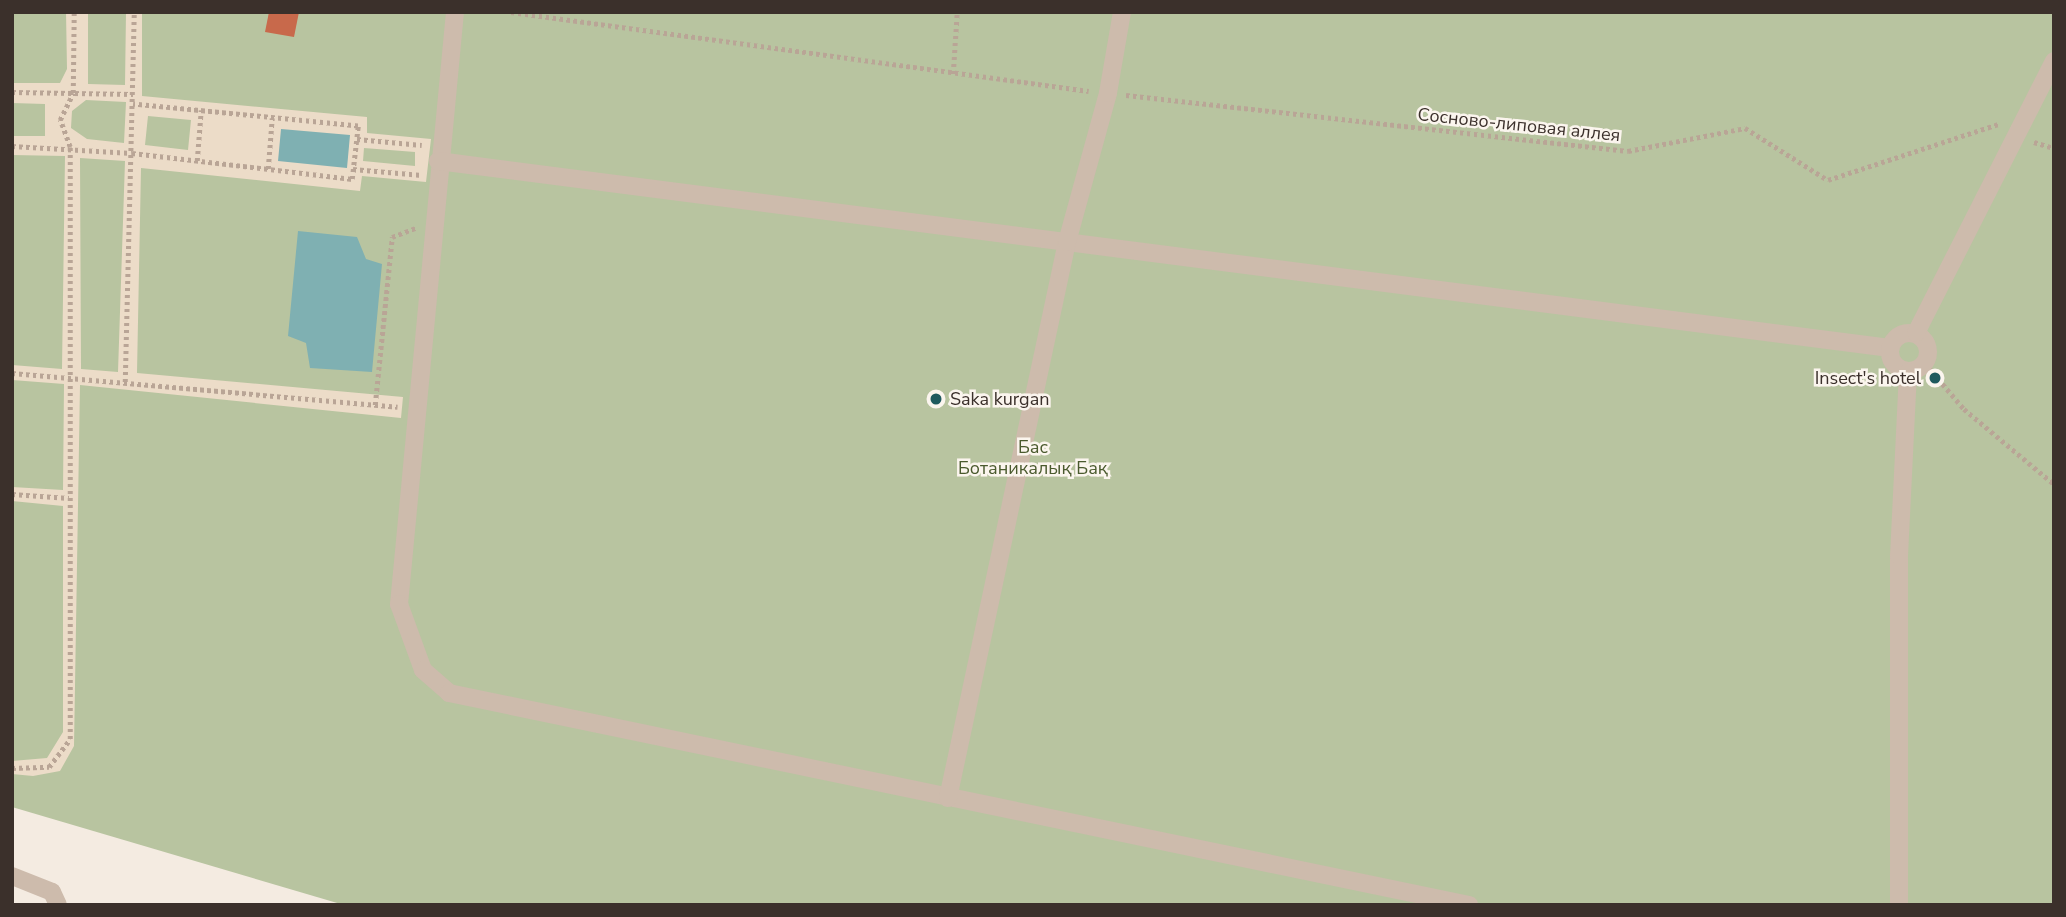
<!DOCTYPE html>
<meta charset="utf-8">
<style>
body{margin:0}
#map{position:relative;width:2066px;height:917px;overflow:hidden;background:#f4ebe1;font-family:"Nunito Sans",sans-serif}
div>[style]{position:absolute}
.green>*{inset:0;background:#b8c4a0}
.plaza>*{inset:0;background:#ecdcc8}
.water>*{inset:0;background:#7fb0b2}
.building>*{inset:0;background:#c8694b}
.path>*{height:4.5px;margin-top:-2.25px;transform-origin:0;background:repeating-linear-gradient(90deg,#b9a596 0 3.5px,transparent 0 7px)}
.minor>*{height:18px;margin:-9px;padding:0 9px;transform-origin:9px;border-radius:9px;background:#cdbbac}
.minor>.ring{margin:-9px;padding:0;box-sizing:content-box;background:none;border:18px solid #cdbbac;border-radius:50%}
.dots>*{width:19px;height:19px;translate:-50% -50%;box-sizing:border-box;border:4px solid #fbf5ee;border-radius:50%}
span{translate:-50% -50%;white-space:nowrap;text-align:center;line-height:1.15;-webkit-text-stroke:5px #fbf5ee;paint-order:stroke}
.street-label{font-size:18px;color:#3b302b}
.poi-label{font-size:18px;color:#3b302b}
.right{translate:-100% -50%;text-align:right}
.left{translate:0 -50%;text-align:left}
.park-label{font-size:18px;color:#4a5a2e}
.frame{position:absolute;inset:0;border:14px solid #3b302b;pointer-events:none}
</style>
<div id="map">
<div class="green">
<div style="clip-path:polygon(12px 12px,2054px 12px,2054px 905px,344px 905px,12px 807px)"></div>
</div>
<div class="plaza">
<div style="clip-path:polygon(evenodd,66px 12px,88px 12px,88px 84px,125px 85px,126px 12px,142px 12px,142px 96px,367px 117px,367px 133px,431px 139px,426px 182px,362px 176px,360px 191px,141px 168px,137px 373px,403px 397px,401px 418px,80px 385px,74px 746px,60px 771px,33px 776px,12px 774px,12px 761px,47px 758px,63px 732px,63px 506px,12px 501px,12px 487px,63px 490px,64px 384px,12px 380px,12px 365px,62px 369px,65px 156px,12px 155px,12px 136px,45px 136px,45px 104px,12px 103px,12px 83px,60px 83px,67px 69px,66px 12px,86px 100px,126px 102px,124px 143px,87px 139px,71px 128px,72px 111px,86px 100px,66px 12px,148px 116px,191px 120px,188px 150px,145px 145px,148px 116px,66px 12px,364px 148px,415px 152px,415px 166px,363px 161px,364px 148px,66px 12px,80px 158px,125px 161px,118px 372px,81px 369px,80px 158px)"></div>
</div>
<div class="water">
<div style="clip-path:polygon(281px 129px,350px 135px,347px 168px,278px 161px)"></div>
<div style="clip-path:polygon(298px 231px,357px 237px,366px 259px,382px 264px,372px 372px,310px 368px,306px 343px,288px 336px)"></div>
</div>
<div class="building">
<div style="clip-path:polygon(269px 12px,299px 12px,294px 37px,265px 32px)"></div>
</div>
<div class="path">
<div style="left:511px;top:12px;width:583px;rotate:7.78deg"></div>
<div style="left:953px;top:74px;width:62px;rotate:-86.3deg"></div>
<div style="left:12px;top:92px;width:121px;rotate:0.9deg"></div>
<div style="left:1126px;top:95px;width:505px;rotate:6.37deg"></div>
<div style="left:1628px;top:151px;width:119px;rotate:-11.1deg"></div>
<div style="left:1745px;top:128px;width:98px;rotate:32.1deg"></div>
<div style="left:1828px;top:180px;width:179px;rotate:-18.2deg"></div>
<div style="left:357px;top:139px;width:65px;rotate:5.3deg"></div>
<div style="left:2034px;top:142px;width:21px;rotate:17deg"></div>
<div style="left:12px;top:146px;width:120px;rotate:3.3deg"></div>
<div style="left:132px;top:153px;width:222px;rotate:6.7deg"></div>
<div style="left:352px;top:179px;width:53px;rotate:-83.5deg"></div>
<div style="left:358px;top:126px;width:226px;rotate:-174.4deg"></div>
<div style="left:197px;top:161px;width:51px;rotate:-85.5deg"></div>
<div style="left:268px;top:169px;width:51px;rotate:-85.5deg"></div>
<div style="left:353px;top:169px;width:69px;rotate:5deg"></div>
<div style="left:1929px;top:368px;width:54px;rotate:49.5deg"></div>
<div style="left:1964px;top:409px;width:117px;rotate:39.8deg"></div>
<div style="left:12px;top:373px;width:387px;rotate:5deg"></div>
<div style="left:125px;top:382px;width:370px;rotate:-88.6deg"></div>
<div style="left:375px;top:405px;width:169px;rotate:-84.2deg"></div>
<div style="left:392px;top:237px;width:25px;rotate:-21deg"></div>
<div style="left:12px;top:494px;width:57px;rotate:4deg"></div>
<div style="left:12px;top:768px;width:37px;rotate:-2deg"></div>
<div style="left:49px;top:767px;width:35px;rotate:-53deg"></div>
<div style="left:70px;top:739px;width:592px;rotate:-90deg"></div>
<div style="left:70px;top:147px;width:29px;rotate:-110deg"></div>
<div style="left:60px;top:120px;width:30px;rotate:-64deg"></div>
<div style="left:73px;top:93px;width:81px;rotate:-89.3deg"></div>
</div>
<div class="minor">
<div style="left:455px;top:12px;width:595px;rotate:95.4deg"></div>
<div style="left:399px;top:604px;width:70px;rotate:70deg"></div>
<div style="left:423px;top:670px;width:35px;rotate:41deg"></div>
<div style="left:449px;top:693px;width:1042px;rotate:11.74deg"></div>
<div style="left:438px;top:161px;width:1464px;rotate:7.34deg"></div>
<div class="ring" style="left:1890px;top:333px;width:20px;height:20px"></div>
<div style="left:1916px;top:333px;width:305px;rotate:-63.1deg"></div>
<div style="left:948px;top:798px;width:569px;rotate:-77.92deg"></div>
<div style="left:1067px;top:242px;width:155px;rotate:-74.6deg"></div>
<div style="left:1108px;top:93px;width:82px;rotate:-80.2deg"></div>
<div style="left:12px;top:876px;width:43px;rotate:21.8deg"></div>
<div style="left:52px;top:892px;width:14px;rotate:65deg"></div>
<div style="left:1899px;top:905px;width:349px;rotate:-90deg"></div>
<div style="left:1899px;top:556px;width:184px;rotate:-87.2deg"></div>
</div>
<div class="dots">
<div style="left:1935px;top:378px;background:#1f5a5e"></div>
<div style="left:936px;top:399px;background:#1f5a5e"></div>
</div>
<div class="street-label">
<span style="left:1519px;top:125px;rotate:6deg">Сосново-липовая аллея</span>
</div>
<div class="poi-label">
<span class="right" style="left:1921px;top:378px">Insect's hotel</span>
<span class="left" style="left:950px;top:399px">Saka kurgan</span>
</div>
<div class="park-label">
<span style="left:1033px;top:458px">Бас<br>Ботаникалық Бақ</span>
</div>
<div class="frame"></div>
</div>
